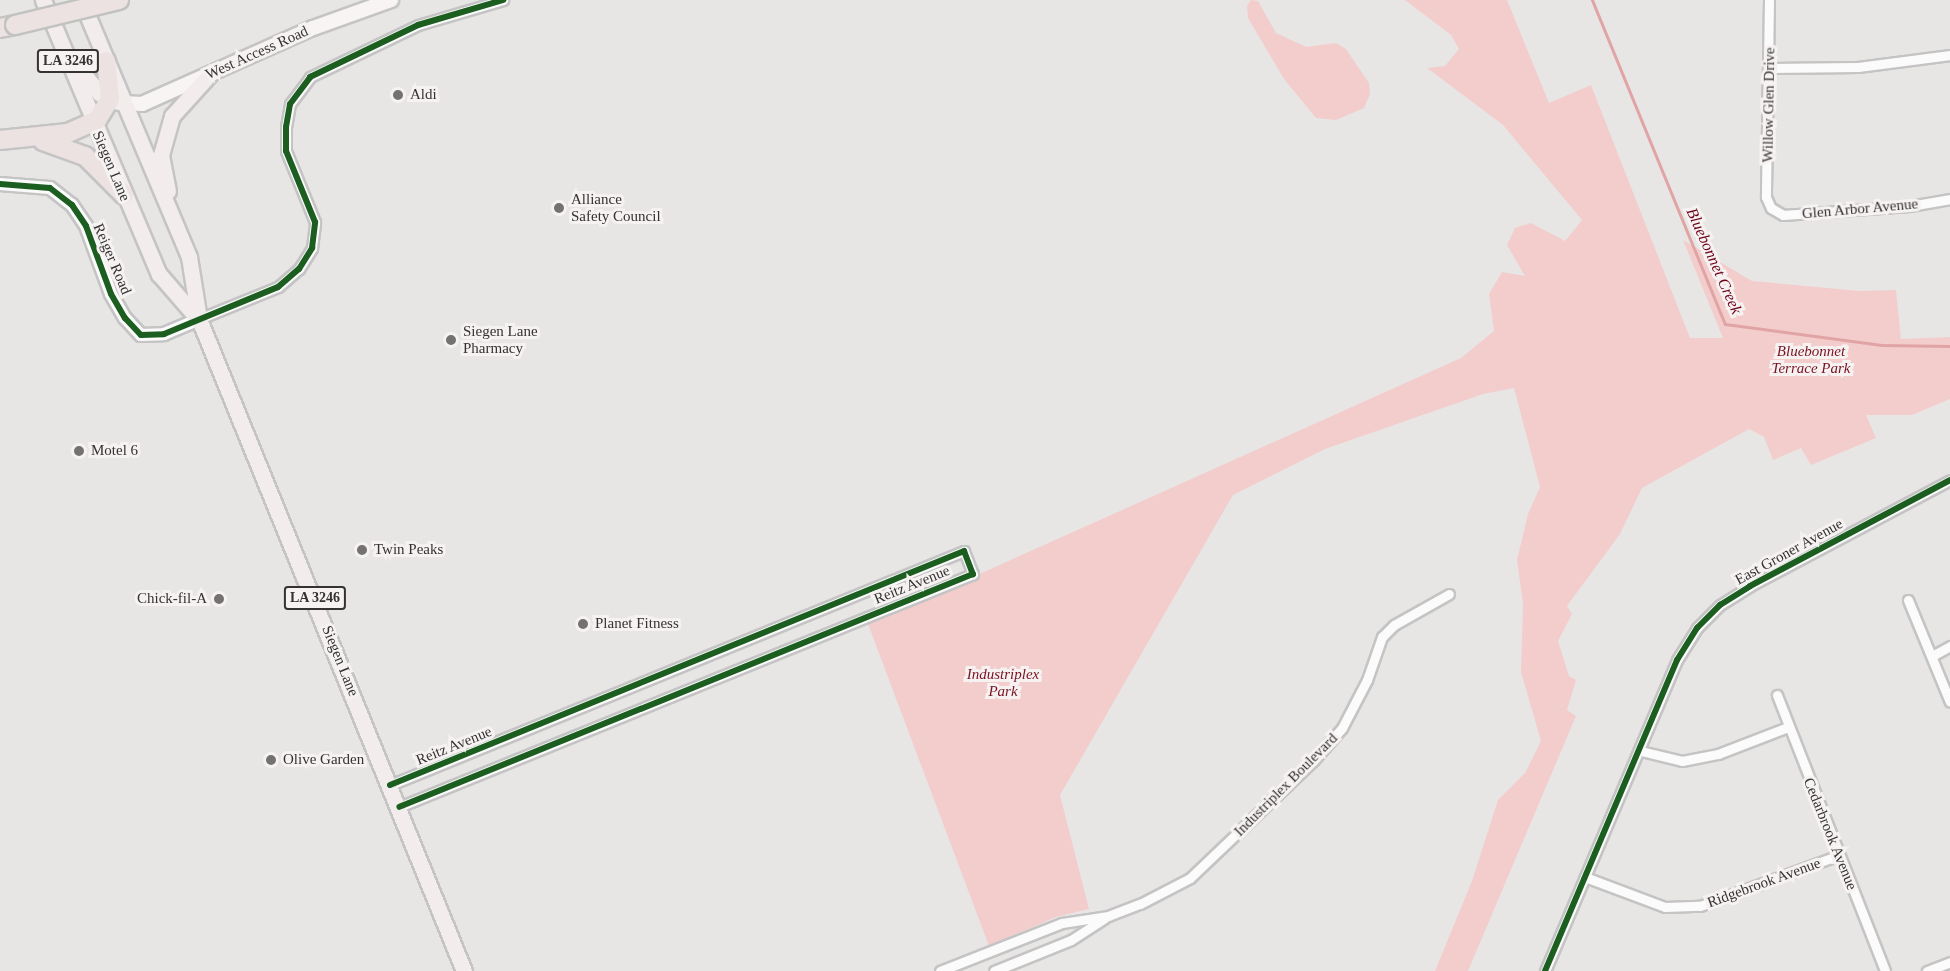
<!DOCTYPE html>
<style>
body{margin:0}
#map{position:relative;width:1950px;height:971px;overflow:hidden;background:#e7e6e5;font-family:Georgia,serif}
div>[style]{position:absolute}
.green>*{inset:0;background:#f3cdcc}
.stream>*{height:3px;margin:-1.5px;padding:0 1.5px;transform-origin:1.5px;border-radius:1.5px;background:#e1a4a4}
.roads{filter:drop-shadow(2px 0 #c5c4c4) drop-shadow(-2px 0 #c5c4c4) drop-shadow(0 2px #c5c4c4) drop-shadow(0 -2px #c5c4c4)}
.minor>*{height:9px;margin:-4.5px;padding:0 4.5px;transform-origin:4.5px;border-radius:4.5px;background:#fbfbfb}
.tertiary>*{height:12px;margin:-6px;padding:0 6px;transform-origin:6px;border-radius:6px;background:#fbfbfb}
.secondary>*{height:14px;margin:-7px;padding:0 7px;transform-origin:7px;border-radius:7px;background:#f7f4f3}
.primary>*{height:15px;margin:-7.5px;padding:0 7.5px;transform-origin:7.5px;border-radius:7.5px;background:#f2ecec}
.motorway>*{height:18px;margin:-9px;padding:0 9px;transform-origin:9px;border-radius:9px;background:#ece2e2}
.bridges{filter:drop-shadow(2px 0 #c2c2c1) drop-shadow(-2px 0 #c2c2c1) drop-shadow(0 2px #c2c2c1) drop-shadow(0 -2px #c2c2c1)}
.motorway-bridge>*{height:18px;margin:-9px;padding:0 9px;transform-origin:9px;border-radius:9px;background:#ece2e2}
.cycleway>*{height:6px;margin:-3px;padding:0 3px;transform-origin:3px;border-radius:3px;background:#1b5e20}
.dots>*{width:16px;height:16px;translate:-50% -50%;box-sizing:border-box;border:3px solid #f6f2f2;border-radius:50%}
span{translate:-50% -50%;white-space:nowrap;text-align:center;line-height:1.15;-webkit-text-stroke:6px #f6f2f2;paint-order:stroke}
.shield-label span{padding:2px 4px;background:#f6f2f2;border:2px solid;border-radius:4px;-webkit-text-stroke-width:0}
.shield-label{font-size:14px;color:#343232;font-weight:700}
.street-label{font-size:15px;color:#343232}
.poi-label{font-size:15px;color:#343232}
.left{translate:0 -50%;text-align:left}
.right{translate:-100% -50%;text-align:right}
.park-label{font-size:15px;color:#791121;font-style:italic}
.water-label{font-size:16px;color:#6e0018;font-style:italic}
</style>
<div id="map">
<div class="green">
<div style="clip-path:polygon(1251px 0,1258px 1px,1276px 33px,1306px 47px,1336px 43px,1346px 49px,1369px 83px,1370px 94px,1364px 108px,1336px 120px,1316px 118px,1284px 79px,1248px 18px,1247px 6px)"></div>
<div style="clip-path:polygon(1405px 0,1507px 0,1549px 103px,1591px 85px,1690px 338px,1723px 338px,1683px 240px,1752px 281px,1860px 291px,1896px 290px,1901px 339px,1950px 337px,1950px 399px,1912px 415px,1866px 415px,1876px 438px,1811px 465px,1801px 448px,1773px 460px,1764px 437px,1749px 429px,1642px 488px,1620px 534px,1567px 606px,1572px 614px,1558px 641px,1569px 676px,1576px 680px,1567px 710px,1576px 716px,1468px 971px,1435px 971px,1472px 881px,1498px 800px,1525px 773px,1541px 741px,1521px 672px,1523px 604px,1517px 560px,1528px 514px,1540px 487px,1514px 388px,1483px 394px,1325px 449px,1233px 495px,1060px 795px,1089px 909px,1056px 917px,989px 946px,868px 624px,1461px 358px,1494px 331px,1489px 294px,1502px 272px,1525px 276px,1507px 245px,1515px 228px,1531px 223px,1565px 241px,1582px 220px,1503px 125px,1427px 68px,1445px 66px,1459px 49px,1451px 35px)"></div>
</div>
<div class="stream">
<div style="left:1592px;top:0;width:350px;rotate:67.7deg"></div>
<div style="left:1725px;top:324px;width:158px;rotate:7.6deg"></div>
<div style="left:1882px;top:345px;width:68px;rotate:0.8deg"></div>
</div>
<div class="roads">
<div class="minor">
<div style="left:1769px;top:0;width:197px;rotate:90.9deg"></div>
<div style="left:1766px;top:197px;width:12px;rotate:66deg"></div>
<div style="left:1771px;top:208px;width:14px;rotate:30deg"></div>
<div style="left:1783px;top:215px;width:127px;rotate:-4.1deg"></div>
<div style="left:1910px;top:206px;width:41px;rotate:-9.9deg"></div>
<div style="left:1770px;top:68px;width:88px;rotate:-0.7deg"></div>
<div style="left:1858px;top:67px;width:93px;rotate:-7.4deg"></div>
<div style="left:199px;top:319px;width:85px;rotate:-22.1deg"></div>
<div style="left:278px;top:287px;width:28px;rotate:-41deg"></div>
<div style="left:299px;top:269px;width:25px;rotate:-58deg"></div>
<div style="left:312px;top:248px;width:26px;rotate:-83deg"></div>
<div style="left:315px;top:222px;width:77px;rotate:-112.2deg"></div>
<div style="left:286px;top:151px;width:24px;rotate:-90deg"></div>
<div style="left:286px;top:127px;width:23px;rotate:-80deg"></div>
<div style="left:290px;top:104px;width:34px;rotate:-53deg"></div>
<div style="left:310px;top:77px;width:120px;rotate:-25.7deg"></div>
<div style="left:418px;top:25px;width:89px;rotate:-16.4deg"></div>
<div style="left:1908px;top:600px;width:110px;rotate:67.6deg"></div>
<div style="left:1932px;top:656px;width:21px;rotate:-29deg"></div>
<div style="left:1777px;top:695px;width:296px;rotate:68.6deg"></div>
<div style="left:1641px;top:751px;width:42px;rotate:13.7deg"></div>
<div style="left:1682px;top:761px;width:37px;rotate:-11deg"></div>
<div style="left:1718px;top:754px;width:75px;rotate:-21.1deg"></div>
<div style="left:390px;top:785px;width:620px;rotate:-22.18deg"></div>
<div style="left:964px;top:551px;width:25px;rotate:69deg"></div>
<div style="left:973px;top:574px;width:619px;rotate:157.91deg"></div>
<div style="left:1585px;top:877px;width:85px;rotate:20.6deg"></div>
<div style="left:1665px;top:907px;width:35px;rotate:-2deg"></div>
<div style="left:1700px;top:906px;width:148px;rotate:-20.1deg"></div>
<div style="left:940px;top:971px;width:131px;rotate:-21.5deg"></div>
<div style="left:1062px;top:923px;width:47px;rotate:-8.7deg"></div>
<div style="left:1108px;top:916px;width:34px;rotate:-21deg"></div>
<div style="left:1140px;top:904px;width:56px;rotate:-27.5deg"></div>
<div style="left:1190px;top:878px;width:170px;rotate:-43.6deg"></div>
<div style="left:1313px;top:761px;width:44px;rotate:-48.7deg"></div>
<div style="left:1342px;top:728px;width:54px;rotate:-62.5deg"></div>
<div style="left:1367px;top:680px;width:46px;rotate:-70.8deg"></div>
<div style="left:1382px;top:637px;width:17px;rotate:-45deg"></div>
<div style="left:1394px;top:625px;width:63px;rotate:-29.4deg"></div>
<div style="left:994px;top:971px;width:83px;rotate:-21.9deg"></div>
<div style="left:1071px;top:940px;width:40px;rotate:-32.9deg"></div>
<div style="left:1545px;top:971px;width:338px;rotate:-67deg"></div>
<div style="left:1677px;top:660px;width:38px;rotate:-58deg"></div>
<div style="left:1697px;top:628px;width:33px;rotate:-45deg"></div>
<div style="left:1720px;top:605px;width:36px;rotate:-32deg"></div>
<div style="left:1750px;top:586px;width:226px;rotate:-27.9deg"></div>
<div style="left:1927px;top:971px;width:25px;rotate:-21deg"></div>
</div>
<div class="tertiary">
<div style="left:0;top:184px;width:50px;rotate:4.6deg"></div>
<div style="left:50px;top:188px;width:28px;rotate:38deg"></div>
<div style="left:72px;top:205px;width:25px;rotate:56deg"></div>
<div style="left:86px;top:226px;width:72px;rotate:69.8deg"></div>
<div style="left:111px;top:294px;width:28px;rotate:60deg"></div>
<div style="left:125px;top:318px;width:23px;rotate:47deg"></div>
<div style="left:141px;top:335px;width:23px;rotate:-2deg"></div>
<div style="left:164px;top:334px;width:38px;rotate:-23deg"></div>
</div>
<div class="secondary">
<div style="left:123px;top:103px;width:19px;rotate:3deg"></div>
<div style="left:142px;top:104px;width:187px;rotate:-24deg"></div>
<div style="left:313px;top:28px;width:83px;rotate:-19.7deg"></div>
</div>
<div class="primary">
<div style="left:43px;top:0;width:298px;rotate:67.1deg"></div>
<div style="left:159px;top:274px;width:60px;rotate:49.1deg"></div>
<div style="left:81px;top:0;width:279px;rotate:67.2deg"></div>
<div style="left:189px;top:257px;width:63px;rotate:80.8deg"></div>
<div style="left:199px;top:319px;width:704px;rotate:67.88deg"></div>
<div style="left:74px;top:62px;width:40px;rotate:51deg"></div>
<div style="left:99px;top:93px;width:21px;rotate:25deg"></div>
<div style="left:168px;top:191px;width:37px;rotate:-101deg"></div>
<div style="left:161px;top:155px;width:41px;rotate:-74.2deg"></div>
<div style="left:172px;top:116px;width:57px;rotate:-47.9deg"></div>
</div>
<div class="motorway">
<div style="left:0;top:28px;width:15px;rotate:-11deg"></div>
<div style="left:0;top:140px;width:68px;rotate:-5.9deg"></div>
<div style="left:68px;top:133px;width:32px;rotate:-24deg"></div>
<div style="left:97px;top:120px;width:25px;rotate:-58deg"></div>
<div style="left:110px;top:99px;width:38px;rotate:-96deg"></div>
<div style="left:43px;top:141px;width:45px;rotate:19.7deg"></div>
<div style="left:85px;top:156px;width:55px;rotate:45deg"></div>
</div>
</div>
<div class="bridges">
<div class="motorway-bridge">
<div style="left:15px;top:25px;width:107px;rotate:-13.5deg"></div>
</div>
</div>
<div class="cycleway">
<div style="left:0;top:184px;width:50px;rotate:4.6deg"></div>
<div style="left:50px;top:188px;width:28px;rotate:38deg"></div>
<div style="left:72px;top:205px;width:25px;rotate:56deg"></div>
<div style="left:86px;top:226px;width:72px;rotate:69.8deg"></div>
<div style="left:111px;top:294px;width:28px;rotate:60deg"></div>
<div style="left:125px;top:318px;width:23px;rotate:47deg"></div>
<div style="left:141px;top:335px;width:23px;rotate:-2deg"></div>
<div style="left:164px;top:334px;width:123px;rotate:-22.4deg"></div>
<div style="left:278px;top:287px;width:28px;rotate:-41deg"></div>
<div style="left:299px;top:269px;width:25px;rotate:-58deg"></div>
<div style="left:312px;top:248px;width:26px;rotate:-83deg"></div>
<div style="left:315px;top:222px;width:77px;rotate:-112.2deg"></div>
<div style="left:286px;top:151px;width:24px;rotate:-90deg"></div>
<div style="left:286px;top:127px;width:23px;rotate:-80deg"></div>
<div style="left:290px;top:104px;width:34px;rotate:-53deg"></div>
<div style="left:310px;top:77px;width:120px;rotate:-25.7deg"></div>
<div style="left:418px;top:25px;width:89px;rotate:-16.4deg"></div>
<div style="left:390px;top:785px;width:620px;rotate:-22.18deg"></div>
<div style="left:964px;top:551px;width:25px;rotate:69deg"></div>
<div style="left:973px;top:574px;width:619px;rotate:157.91deg"></div>
<div style="left:1545px;top:971px;width:338px;rotate:-67deg"></div>
<div style="left:1677px;top:660px;width:38px;rotate:-58deg"></div>
<div style="left:1697px;top:628px;width:33px;rotate:-45deg"></div>
<div style="left:1720px;top:605px;width:36px;rotate:-32deg"></div>
<div style="left:1750px;top:586px;width:226px;rotate:-27.9deg"></div>
</div>
<div class="dots">
<div style="left:398px;top:95px;background:#737171"></div>
<div style="left:559px;top:208px;background:#737171"></div>
<div style="left:451px;top:340px;background:#737171"></div>
<div style="left:79px;top:451px;background:#737171"></div>
<div style="left:362px;top:550px;background:#737171"></div>
<div style="left:219px;top:599px;background:#737171"></div>
<div style="left:583px;top:624px;background:#737171"></div>
<div style="left:271px;top:760px;background:#737171"></div>
</div>
<div class="shield-label">
<span style="left:68px;top:61px">LA 3246</span>
<span style="left:315px;top:598px">LA 3246</span>
</div>
<div class="street-label">
<span style="left:257px;top:53px;rotate:-24deg">West Access Road</span>
<span style="left:1769px;top:105px;rotate:-89deg">Willow Glen Drive</span>
<span style="left:111px;top:166px;rotate:67deg">Siegen Lane</span>
<span style="left:1860px;top:209px;rotate:-5deg">Glen Arbor Avenue</span>
<span style="left:112px;top:259px;rotate:67deg">Reiger Road</span>
<span style="left:1789px;top:552px;rotate:-29deg">East Groner Avenue</span>
<span style="left:912px;top:585px;rotate:-22deg">Reitz Avenue</span>
<span style="left:340px;top:661px;rotate:68deg">Siegen Lane</span>
<span style="left:454px;top:746px;rotate:-22deg">Reitz Avenue</span>
<span style="left:1286px;top:785px;rotate:-45deg">Industriplex Boulevard</span>
<span style="left:1830px;top:834px;rotate:68deg">Cedarbrook Avenue</span>
<span style="left:1764px;top:883px;rotate:-20deg">Ridgebrook Avenue</span>
</div>
<div class="poi-label">
<span class="left" style="left:410px;top:95px">Aldi</span>
<span class="left" style="left:571px;top:208px">Alliance<br>Safety Council</span>
<span class="left" style="left:463px;top:340px">Siegen Lane<br>Pharmacy</span>
<span class="left" style="left:91px;top:451px">Motel 6</span>
<span class="left" style="left:374px;top:550px">Twin Peaks</span>
<span class="right" style="left:207px;top:599px">Chick-fil-A</span>
<span class="left" style="left:595px;top:624px">Planet Fitness</span>
<span class="left" style="left:283px;top:760px">Olive Garden</span>
</div>
<div class="park-label">
<span style="left:1811px;top:360px">Bluebonnet<br>Terrace Park</span>
<span style="left:1003px;top:683px">Industriplex<br>Park</span>
</div>
<div class="water-label">
<span style="left:1714px;top:261px;rotate:66deg">Bluebonnet Creek</span>
</div>
</div>
